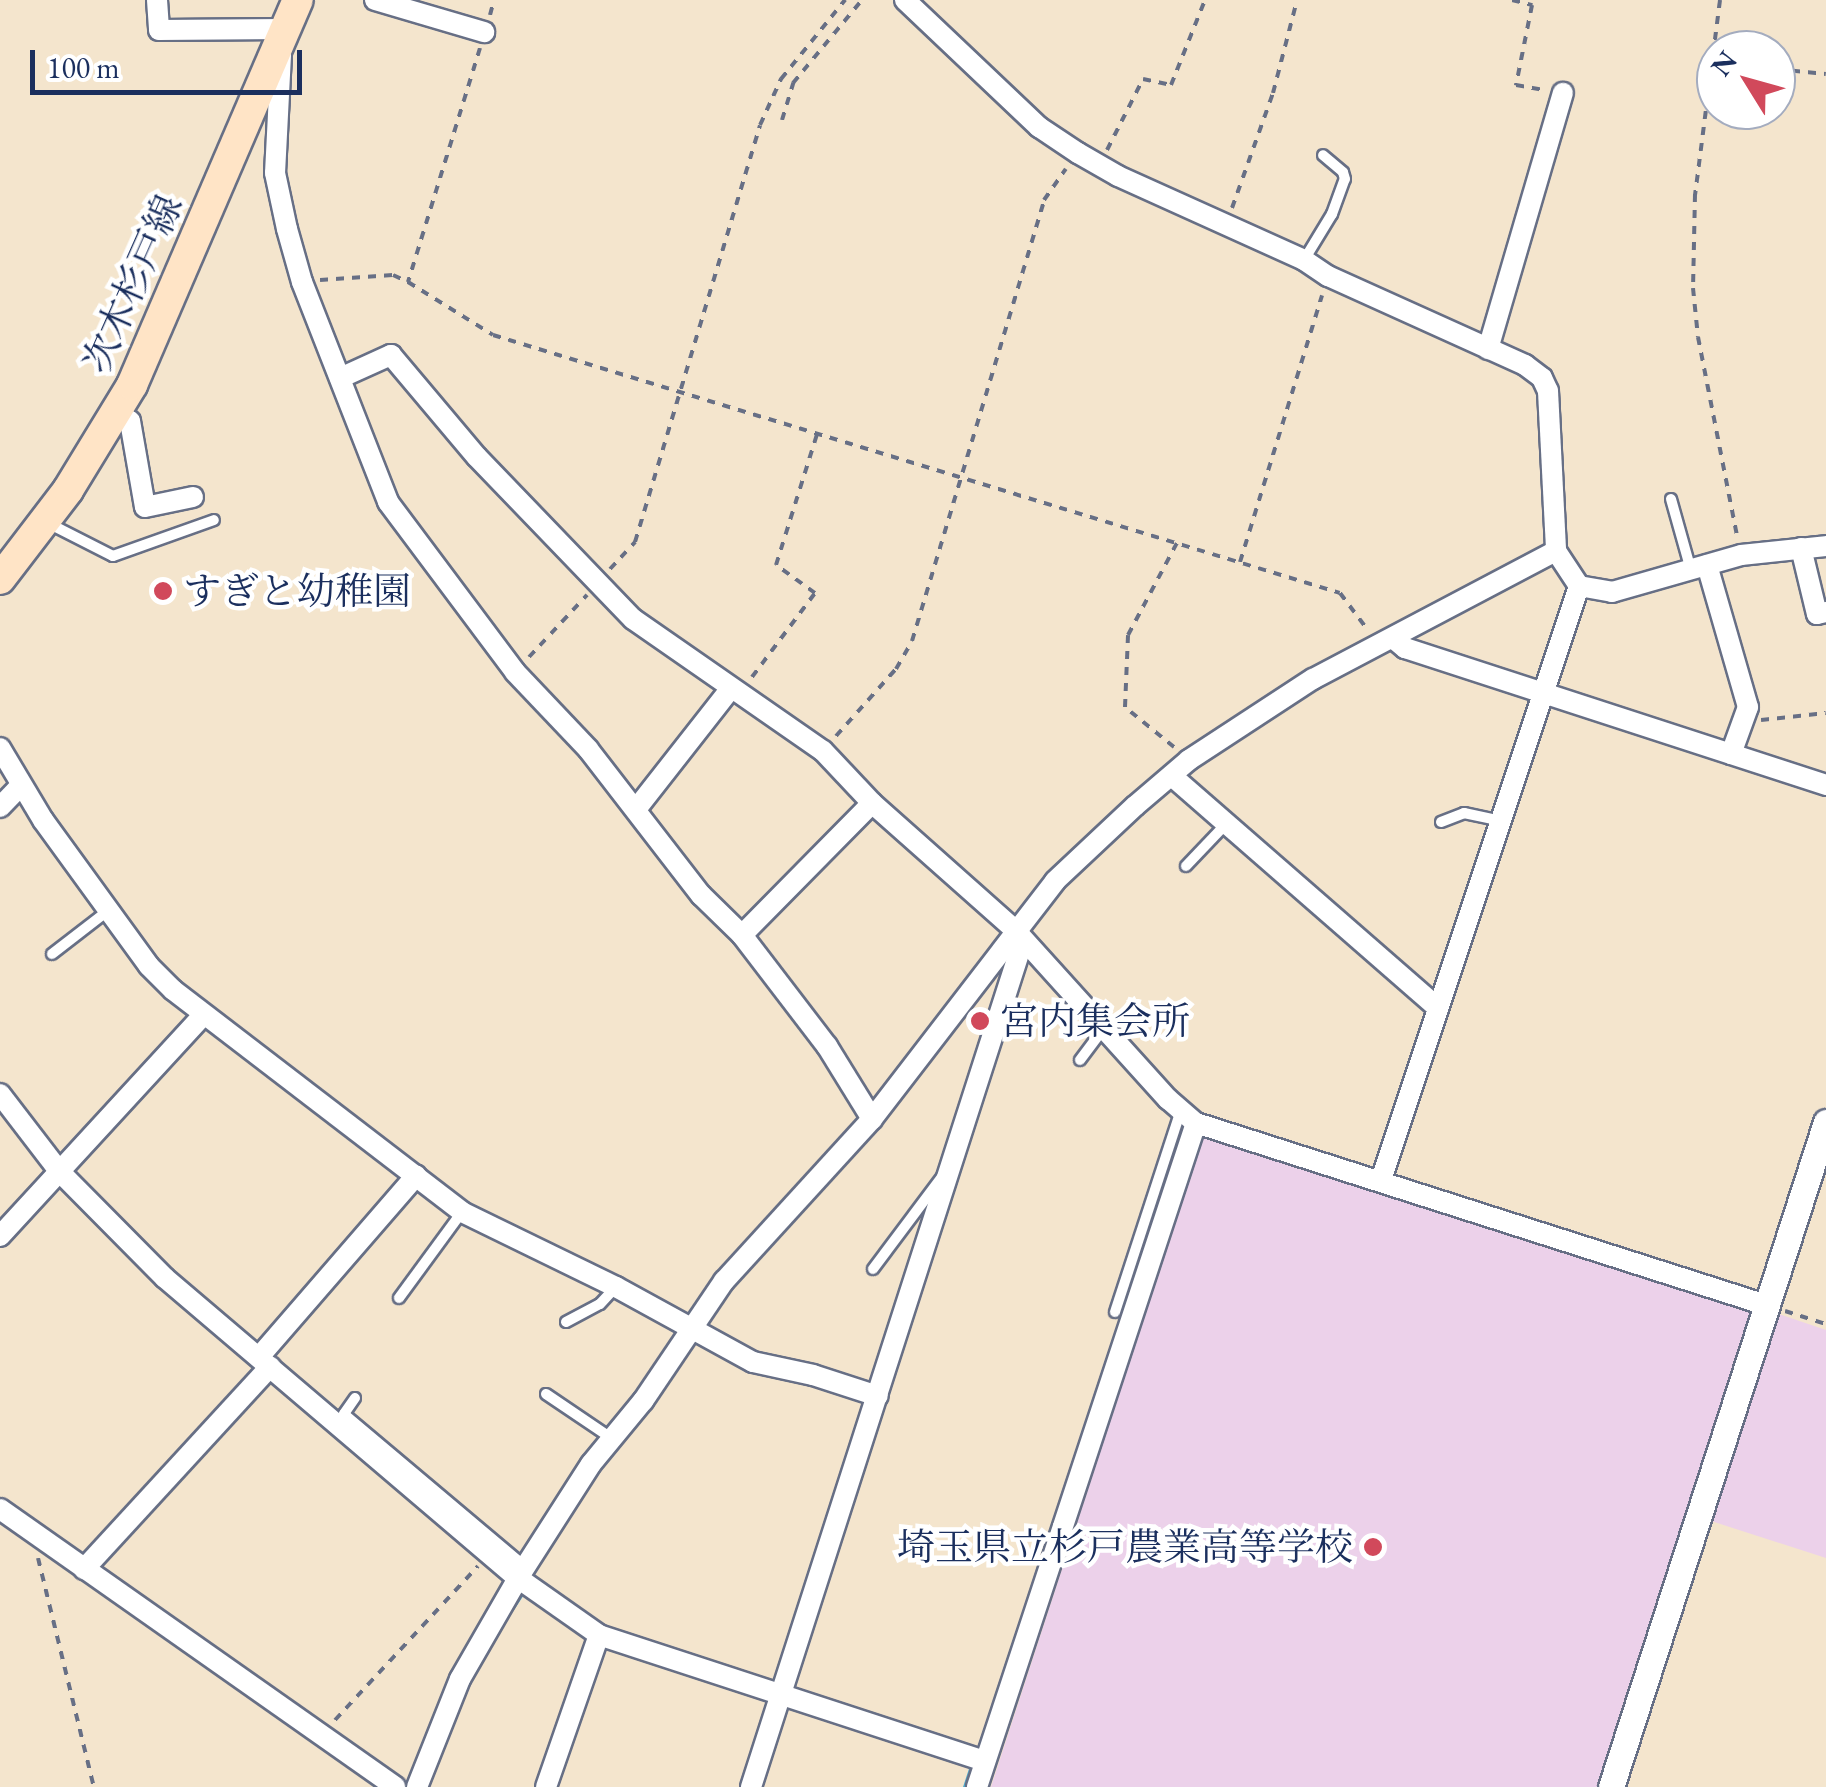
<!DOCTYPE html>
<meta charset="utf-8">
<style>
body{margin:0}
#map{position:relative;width:1826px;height:1787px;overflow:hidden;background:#f4e5cd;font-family:"EB Garamond","Noto Serif JP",serif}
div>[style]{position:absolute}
.built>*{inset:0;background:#ecd1ea}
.stream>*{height:5px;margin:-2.5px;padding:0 2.5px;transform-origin:2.5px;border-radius:2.5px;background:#4da6ca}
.path>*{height:4px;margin-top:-2px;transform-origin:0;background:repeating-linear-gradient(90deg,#676f85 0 8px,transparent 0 16px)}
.roads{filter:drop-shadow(2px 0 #676f85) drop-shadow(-2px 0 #676f85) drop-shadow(0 2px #676f85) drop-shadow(0 -2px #676f85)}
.service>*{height:10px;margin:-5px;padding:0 5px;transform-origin:5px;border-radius:5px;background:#fff}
.minor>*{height:20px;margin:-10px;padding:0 10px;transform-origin:10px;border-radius:10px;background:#fff}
.tertiary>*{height:25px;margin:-12.5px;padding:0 12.5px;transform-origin:12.5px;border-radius:12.5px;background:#fff}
.secondary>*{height:30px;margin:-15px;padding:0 15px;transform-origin:15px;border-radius:15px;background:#ffe4c6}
.dots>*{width:28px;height:28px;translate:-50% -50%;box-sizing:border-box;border:5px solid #fff;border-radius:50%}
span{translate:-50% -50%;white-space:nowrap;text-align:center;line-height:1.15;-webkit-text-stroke:9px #fff;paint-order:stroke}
.street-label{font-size:38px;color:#1b2f5e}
.poi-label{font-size:38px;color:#1b2f5e}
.left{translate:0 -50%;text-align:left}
.right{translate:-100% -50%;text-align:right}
.north{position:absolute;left:1696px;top:30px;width:100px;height:100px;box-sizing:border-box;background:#fff;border:2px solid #a4acbf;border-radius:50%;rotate:307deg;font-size:28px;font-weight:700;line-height:40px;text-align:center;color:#1b2f5e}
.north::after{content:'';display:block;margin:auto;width:35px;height:45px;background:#d1495b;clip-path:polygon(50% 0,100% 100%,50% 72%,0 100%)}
.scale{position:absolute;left:30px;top:50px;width:272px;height:45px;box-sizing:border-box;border:5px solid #1b2f5e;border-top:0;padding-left:12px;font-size:30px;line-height:35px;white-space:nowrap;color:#1b2f5e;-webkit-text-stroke:8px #fff;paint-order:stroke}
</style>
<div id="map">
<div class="built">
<div style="clip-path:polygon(1204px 1133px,1757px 1307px,1597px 1787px,991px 1787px)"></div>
<div style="clip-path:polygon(1776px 1313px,1826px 1330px,1826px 1558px,1708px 1520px)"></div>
</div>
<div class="stream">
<div style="left:511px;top:1609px;width:24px;rotate:-57deg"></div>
<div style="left:965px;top:1787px;width:19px;rotate:-72deg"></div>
</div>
<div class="path">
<div style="left:1512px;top:0;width:21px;rotate:14deg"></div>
<div style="left:1532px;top:5px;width:82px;rotate:101.3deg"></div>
<div style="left:1516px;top:85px;width:27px;rotate:10deg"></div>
<div style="left:1720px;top:0;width:196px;rotate:97.3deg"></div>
<div style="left:1695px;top:194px;width:94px;rotate:91.2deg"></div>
<div style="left:1693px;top:288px;width:49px;rotate:84.2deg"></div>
<div style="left:1698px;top:337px;width:203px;rotate:78.9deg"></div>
<div style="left:490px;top:15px;width:16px;rotate:-75deg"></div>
<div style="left:480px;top:48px;width:245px;rotate:107.1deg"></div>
<div style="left:408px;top:282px;width:100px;rotate:31.9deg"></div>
<div style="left:493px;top:335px;width:885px;rotate:16.94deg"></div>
<div style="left:1340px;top:593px;width:45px;rotate:53.1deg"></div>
<div style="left:1776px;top:69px;width:50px;rotate:5.7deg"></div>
<div style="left:782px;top:120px;width:39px;rotate:-73deg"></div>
<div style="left:793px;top:83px;width:108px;rotate:-50.3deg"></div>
<div style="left:1107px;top:150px;width:80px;rotate:-63.1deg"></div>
<div style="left:1143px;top:79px;width:29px;rotate:12deg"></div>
<div style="left:1171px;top:85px;width:92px;rotate:-68.2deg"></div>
<div style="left:1232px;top:208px;width:122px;rotate:-70.4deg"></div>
<div style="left:1273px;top:93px;width:96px;rotate:-75.5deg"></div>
<div style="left:320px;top:280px;width:73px;rotate:-3.9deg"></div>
<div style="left:393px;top:275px;width:17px;rotate:25deg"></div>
<div style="left:1240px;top:562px;width:279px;rotate:-72.9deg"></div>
<div style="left:610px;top:569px;width:37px;rotate:-47deg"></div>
<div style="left:635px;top:542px;width:435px;rotate:-73.3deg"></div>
<div style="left:760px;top:125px;width:51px;rotate:-65.5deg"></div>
<div style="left:781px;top:79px;width:102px;rotate:-51deg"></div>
<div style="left:529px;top:657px;width:85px;rotate:-46.9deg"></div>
<div style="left:752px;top:677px;width:105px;rotate:-53.1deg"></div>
<div style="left:815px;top:593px;width:48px;rotate:-144.3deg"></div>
<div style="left:776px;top:565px;width:137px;rotate:-72.6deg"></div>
<div style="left:1761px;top:720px;width:65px;rotate:-6.1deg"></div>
<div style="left:836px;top:736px;width:90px;rotate:-48.2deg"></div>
<div style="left:896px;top:669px;width:32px;rotate:-60deg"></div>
<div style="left:912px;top:641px;width:460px;rotate:-73.3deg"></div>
<div style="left:1044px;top:200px;width:38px;rotate:-55deg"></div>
<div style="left:1174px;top:747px;width:63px;rotate:-140.8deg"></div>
<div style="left:1125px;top:707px;width:72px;rotate:-87.6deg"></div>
<div style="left:1128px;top:635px;width:104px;rotate:-62deg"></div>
<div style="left:1785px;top:1311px;width:43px;rotate:17.6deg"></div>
<div style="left:38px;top:1558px;width:236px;rotate:76.3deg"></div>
<div style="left:335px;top:1720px;width:210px;rotate:-47.1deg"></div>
</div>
<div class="roads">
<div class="service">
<div style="left:1304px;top:260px;width:54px;rotate:-58.7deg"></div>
<div style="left:1332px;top:214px;width:37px;rotate:-70deg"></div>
<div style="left:1345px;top:179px;width:7px;rotate:-106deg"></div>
<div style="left:1343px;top:172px;width:26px;rotate:-140deg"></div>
<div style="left:1671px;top:499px;width:74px;rotate:74.3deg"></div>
<div style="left:46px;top:522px;width:75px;rotate:26.9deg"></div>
<div style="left:113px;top:556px;width:107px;rotate:-19.6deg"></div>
<div style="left:1441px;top:822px;width:25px;rotate:-21deg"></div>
<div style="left:1464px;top:813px;width:38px;rotate:12deg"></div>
<div style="left:1186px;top:866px;width:59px;rotate:-46.4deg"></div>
<div style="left:52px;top:954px;width:72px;rotate:-37.7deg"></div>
<div style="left:1080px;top:1060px;width:39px;rotate:-53deg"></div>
<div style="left:873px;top:1269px;width:114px;rotate:-53.2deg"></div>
<div style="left:399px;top:1298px;width:107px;rotate:-53.8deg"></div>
<div style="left:1115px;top:1312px;width:213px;rotate:-71.9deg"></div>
<div style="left:566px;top:1322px;width:38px;rotate:-28deg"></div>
<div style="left:600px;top:1304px;width:23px;rotate:-47deg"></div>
<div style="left:546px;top:1394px;width:78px;rotate:34.1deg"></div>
<div style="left:355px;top:1398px;width:19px;rotate:125deg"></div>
<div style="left:344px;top:1414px;width:238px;rotate:40.1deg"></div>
</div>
<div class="minor">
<div style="left:157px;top:0;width:30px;rotate:86deg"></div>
<div style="left:159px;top:30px;width:126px;rotate:-0.5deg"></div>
<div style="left:375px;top:0;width:114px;rotate:16.4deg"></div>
<div style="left:905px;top:0;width:185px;rotate:43.5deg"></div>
<div style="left:1039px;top:127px;width:47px;rotate:33.7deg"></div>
<div style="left:1078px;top:153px;width:46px;rotate:29.9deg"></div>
<div style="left:1118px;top:176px;width:204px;rotate:24.3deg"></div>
<div style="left:1304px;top:260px;width:29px;rotate:34deg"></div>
<div style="left:1328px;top:276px;width:216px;rotate:24.3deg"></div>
<div style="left:1525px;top:365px;width:21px;rotate:37deg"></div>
<div style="left:1542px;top:378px;width:14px;rotate:65deg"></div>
<div style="left:1548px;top:391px;width:160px;rotate:87.1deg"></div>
<div style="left:281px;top:55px;width:118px;rotate:92.9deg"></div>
<div style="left:275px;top:173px;width:57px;rotate:77.9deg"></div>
<div style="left:287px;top:229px;width:55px;rotate:74.2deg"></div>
<div style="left:302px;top:282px;width:236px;rotate:68.6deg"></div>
<div style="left:388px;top:502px;width:212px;rotate:53.2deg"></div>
<div style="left:515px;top:672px;width:106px;rotate:46.5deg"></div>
<div style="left:588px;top:749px;width:185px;rotate:52.3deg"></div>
<div style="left:701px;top:895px;width:57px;rotate:44.3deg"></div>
<div style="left:742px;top:935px;width:140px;rotate:52.6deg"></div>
<div style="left:827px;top:1046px;width:86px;rotate:58.3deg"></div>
<div style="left:1488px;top:349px;width:267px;rotate:-73.7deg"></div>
<div style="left:340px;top:378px;width:56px;rotate:-24.3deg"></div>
<div style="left:391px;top:355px;width:133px;rotate:49.9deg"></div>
<div style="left:477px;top:457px;width:225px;rotate:46.1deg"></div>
<div style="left:633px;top:619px;width:231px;rotate:34.8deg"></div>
<div style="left:823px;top:751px;width:71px;rotate:46.7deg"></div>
<div style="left:872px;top:803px;width:193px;rotate:41.6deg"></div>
<div style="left:1016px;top:931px;width:227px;rotate:47.9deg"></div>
<div style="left:1168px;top:1099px;width:37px;rotate:41deg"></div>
<div style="left:117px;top:413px;width:15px;rotate:32deg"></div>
<div style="left:130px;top:421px;width:87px;rotate:80.1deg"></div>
<div style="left:145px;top:507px;width:49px;rotate:-11.8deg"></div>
<div style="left:1801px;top:548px;width:68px;rotate:76.4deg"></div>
<div style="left:1817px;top:614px;width:9px;rotate:-13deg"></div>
<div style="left:1707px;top:565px;width:148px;rotate:73.9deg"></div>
<div style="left:1748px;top:707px;width:50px;rotate:109.9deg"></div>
<div style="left:1393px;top:638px;width:16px;rotate:40deg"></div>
<div style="left:1405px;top:648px;width:443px;rotate:18deg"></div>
<div style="left:0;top:748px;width:84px;rotate:59.2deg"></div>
<div style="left:43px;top:820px;width:180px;rotate:54deg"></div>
<div style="left:149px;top:966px;width:34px;rotate:45deg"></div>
<div style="left:173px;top:990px;width:364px;rotate:37.5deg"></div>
<div style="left:462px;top:1212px;width:171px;rotate:26deg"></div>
<div style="left:616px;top:1287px;width:156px;rotate:28.7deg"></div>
<div style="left:753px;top:1362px;width:61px;rotate:12.2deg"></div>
<div style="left:813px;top:1375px;width:68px;rotate:17.9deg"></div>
<div style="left:1172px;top:776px;width:353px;rotate:41.1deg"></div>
<div style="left:0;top:807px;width:29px;rotate:-46deg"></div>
<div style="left:637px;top:808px;width:152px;rotate:-51.9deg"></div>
<div style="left:742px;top:935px;width:185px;rotate:-45.4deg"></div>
<div style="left:0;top:1094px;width:97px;rotate:52.5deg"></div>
<div style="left:59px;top:1171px;width:151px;rotate:45.3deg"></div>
<div style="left:165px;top:1278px;width:463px;rotate:40.4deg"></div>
<div style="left:518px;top:1578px;width:99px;rotate:35.1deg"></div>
<div style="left:599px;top:1635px;width:406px;rotate:18.1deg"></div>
<div style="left:1381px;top:1180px;width:626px;rotate:-71.57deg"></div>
<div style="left:0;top:1236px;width:299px;rotate:-47.4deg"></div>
<div style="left:259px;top:1357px;width:240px;rotate:-49.1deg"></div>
<div style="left:0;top:1509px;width:483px;rotate:35.1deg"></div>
<div style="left:84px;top:1569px;width:275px;rotate:-47.4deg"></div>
<div style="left:417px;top:1787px;width:116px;rotate:-68.3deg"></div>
<div style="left:460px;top:1679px;width:116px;rotate:-60.1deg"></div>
<div style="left:518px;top:1578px;width:135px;rotate:-57.4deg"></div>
<div style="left:591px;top:1464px;width:82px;rotate:-50.5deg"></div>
<div style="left:643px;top:1401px;width:145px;rotate:-56deg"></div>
<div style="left:724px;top:1281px;width:219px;rotate:-47.6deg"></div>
<div style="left:872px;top:1119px;width:300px;rotate:-52.4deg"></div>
<div style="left:1055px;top:881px;width:110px;rotate:-43.2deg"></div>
<div style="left:1135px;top:806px;width:71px;rotate:-40.4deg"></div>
<div style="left:1189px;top:760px;width:148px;rotate:-33.2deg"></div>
<div style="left:1313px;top:679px;width:275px;rotate:-27.8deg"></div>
<div style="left:1556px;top:551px;width:42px;rotate:56.7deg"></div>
<div style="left:1579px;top:586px;width:34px;rotate:10deg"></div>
<div style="left:1612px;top:592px;width:134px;rotate:-16deg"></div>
<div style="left:1741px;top:555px;width:85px;rotate:-6deg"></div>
<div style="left:546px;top:1787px;width:161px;rotate:-70.8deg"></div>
<div style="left:751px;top:1787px;width:889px;rotate:-72.18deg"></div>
<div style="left:977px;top:1787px;width:699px;rotate:-71.75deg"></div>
<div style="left:1196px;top:1123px;width:598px;rotate:17.71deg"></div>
</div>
<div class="tertiary">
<div style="left:1611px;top:1787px;width:699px;rotate:-72.08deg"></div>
</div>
<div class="secondary">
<div style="left:0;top:579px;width:112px;rotate:-52.6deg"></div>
<div style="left:68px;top:490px;width:123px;rotate:-58.6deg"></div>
<div style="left:132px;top:385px;width:419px;rotate:-66.7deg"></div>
</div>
</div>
<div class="dots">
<div style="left:163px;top:591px;background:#d1495b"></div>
<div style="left:980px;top:1021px;background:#d1495b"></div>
<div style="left:1373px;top:1547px;background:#d1495b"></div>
</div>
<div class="street-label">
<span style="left:132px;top:284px;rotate:-66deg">次木杉戸線</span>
</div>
<div class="poi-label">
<span class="left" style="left:183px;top:591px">すぎと幼稚園</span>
<span class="left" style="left:1000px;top:1021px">宮内集会所</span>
<span class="right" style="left:1353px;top:1547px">埼玉県立杉戸農業高等学校</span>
</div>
<div class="north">N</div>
<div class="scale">100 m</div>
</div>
